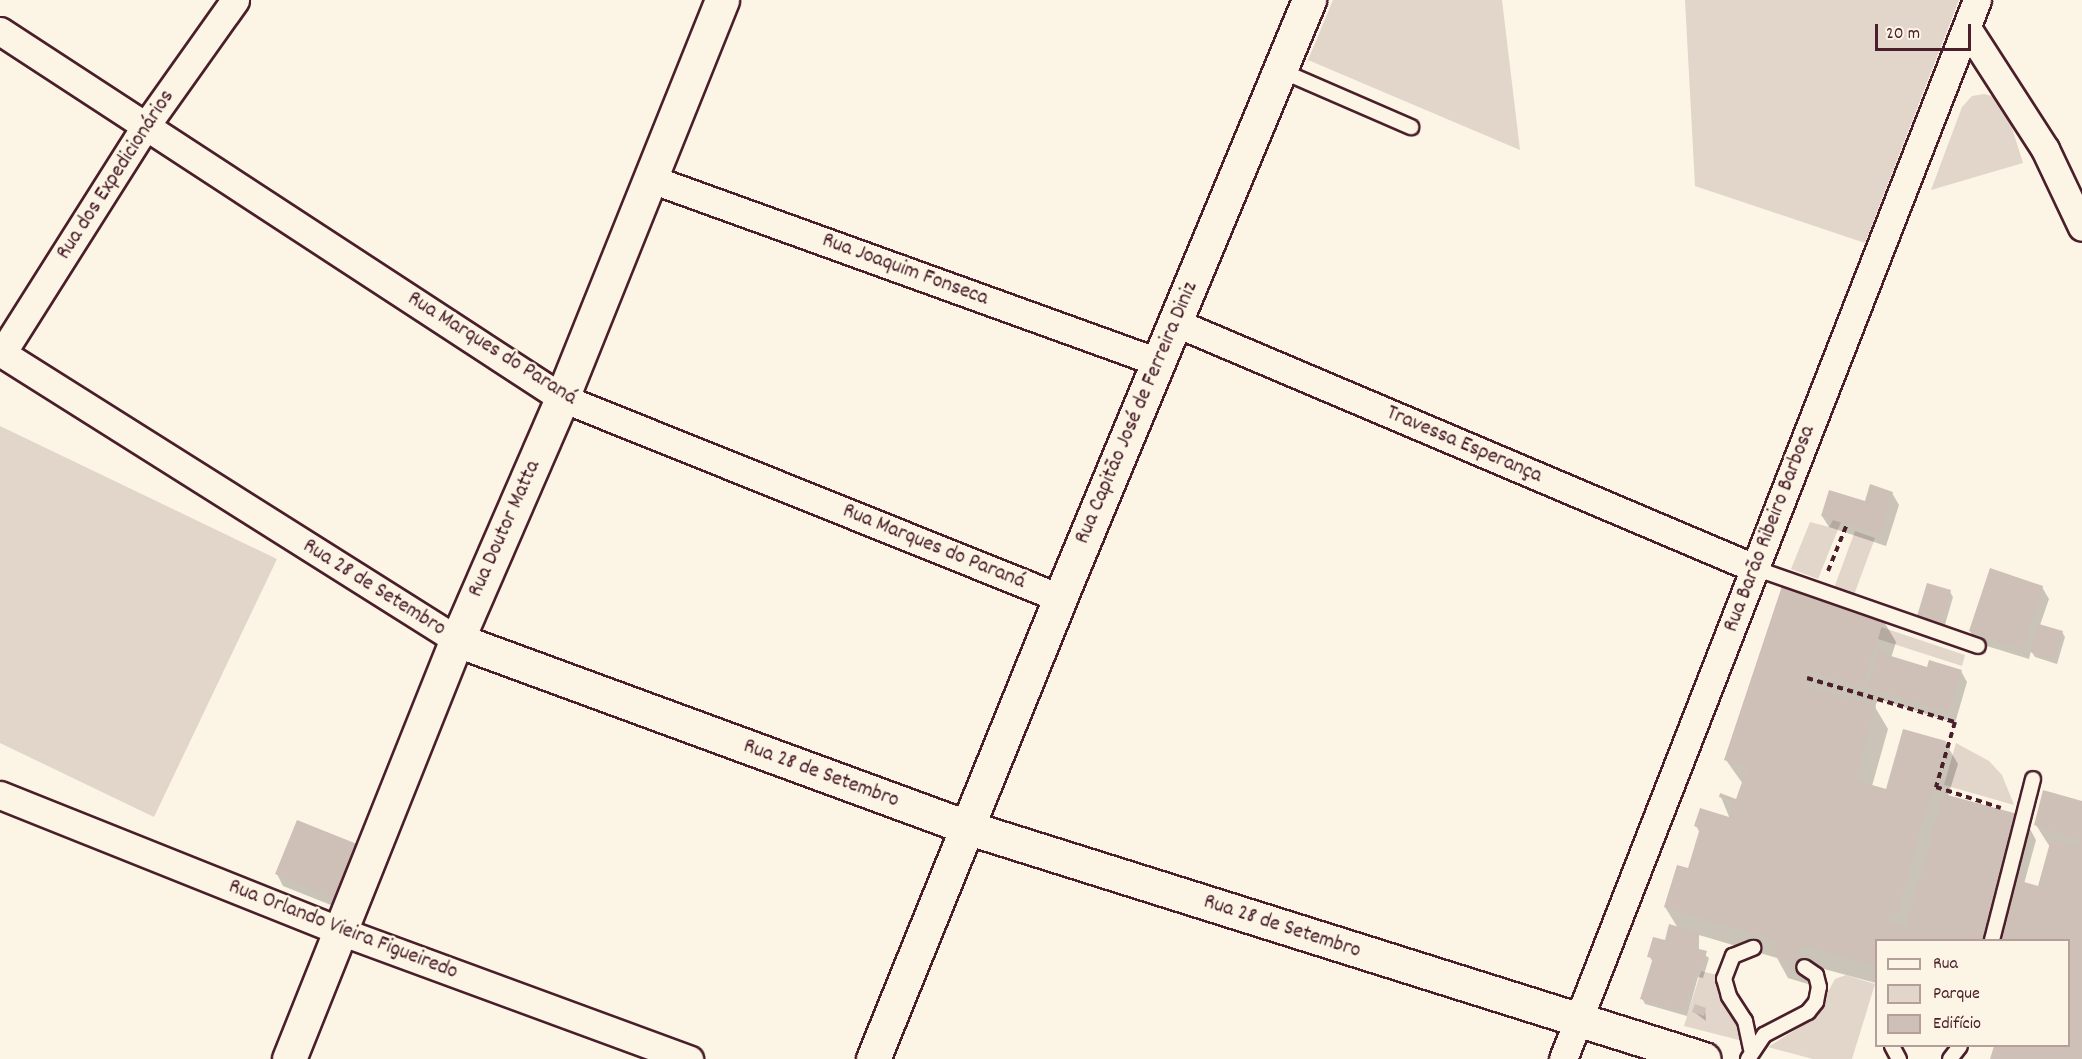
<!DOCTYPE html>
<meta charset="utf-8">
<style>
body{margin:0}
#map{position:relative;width:2082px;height:1059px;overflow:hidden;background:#fcf5e5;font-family:Dekko,sans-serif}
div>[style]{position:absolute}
.green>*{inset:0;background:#e2d5ca}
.shadow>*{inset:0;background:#0003}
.building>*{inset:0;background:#cfc0b7}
.path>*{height:4px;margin-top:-2px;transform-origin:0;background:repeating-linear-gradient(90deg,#4a1f2b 0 6px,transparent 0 10.5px)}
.roads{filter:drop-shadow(2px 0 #4a1f2b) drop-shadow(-2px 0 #4a1f2b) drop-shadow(0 2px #4a1f2b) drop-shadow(0 -2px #4a1f2b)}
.service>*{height:14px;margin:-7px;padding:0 7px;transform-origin:7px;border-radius:7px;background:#fcf5e5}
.minor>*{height:27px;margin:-13.5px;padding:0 13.5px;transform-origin:13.5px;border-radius:13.5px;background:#fcf5e5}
.tertiary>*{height:33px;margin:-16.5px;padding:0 16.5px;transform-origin:16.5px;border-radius:16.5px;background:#fcf5e5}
.secondary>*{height:33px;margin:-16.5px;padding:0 16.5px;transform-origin:16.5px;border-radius:16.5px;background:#fcf5e5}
span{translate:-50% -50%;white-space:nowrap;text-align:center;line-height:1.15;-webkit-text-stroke:4.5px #fcf5e5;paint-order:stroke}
.street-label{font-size:22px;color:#4a1f2b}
.legend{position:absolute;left:1875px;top:939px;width:195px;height:108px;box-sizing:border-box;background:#fcf5e5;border:2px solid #b59f9b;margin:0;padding:8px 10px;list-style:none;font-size:18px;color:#4a1f2b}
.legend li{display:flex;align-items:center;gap:12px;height:30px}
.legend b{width:30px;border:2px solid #b59f9b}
.scale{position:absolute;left:1875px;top:24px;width:96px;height:27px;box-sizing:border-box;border:3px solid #4a1f2b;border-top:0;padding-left:8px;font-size:18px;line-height:21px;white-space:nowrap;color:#4a1f2b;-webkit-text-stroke:4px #fcf5e5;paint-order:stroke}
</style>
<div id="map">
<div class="green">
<div style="clip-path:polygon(1333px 0,1502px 0,1520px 150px,1308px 60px)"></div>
<div style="clip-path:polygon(1685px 0,1959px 0,1865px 243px,1695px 186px)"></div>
<div style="clip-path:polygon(1984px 94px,1996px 97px,2006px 109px,2023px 163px,1931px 190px,1962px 107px,1972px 96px)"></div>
<div style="clip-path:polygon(0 426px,277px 559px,154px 817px,0 743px)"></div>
<div style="clip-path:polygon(1833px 520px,1841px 522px,1818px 579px,1791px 569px,1810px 522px,1829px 527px)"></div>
<div style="clip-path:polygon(1855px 531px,1875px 538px,1854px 595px,1834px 588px)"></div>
<div style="clip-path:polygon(1881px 627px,1965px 655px,1962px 666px,1878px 639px)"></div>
<div style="clip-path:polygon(1956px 743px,1989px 761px,2002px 775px,2014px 805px,1944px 785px)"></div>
<div style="clip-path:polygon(1701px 971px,1717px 975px,1719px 990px,1737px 1020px,1743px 1041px,1684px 1026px)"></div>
<div style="clip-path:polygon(1846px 975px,1875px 984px,1852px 1059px,1813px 1059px,1768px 1047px,1813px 1019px,1835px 979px)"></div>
</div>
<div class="shadow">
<div style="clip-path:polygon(1892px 493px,1899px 505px,1886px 546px,1829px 527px,1822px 516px)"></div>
<div style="clip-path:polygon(1783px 587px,1883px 620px,1896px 642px,1891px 658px,1928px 669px,1961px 671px,1967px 682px,1955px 723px,1878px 699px,1875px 707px,1888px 729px,1872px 786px,1887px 791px,1945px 742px,1958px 764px,1948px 796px,2024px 818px,2036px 840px,2024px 884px,2039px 888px,2050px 847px,2036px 825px,2082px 803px,2082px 1059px,1992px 1059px,1996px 1046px,2068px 1046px,2068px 940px,1876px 940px,1876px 983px,1813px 966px,1808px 984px,1788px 978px,1777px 958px,1699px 935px,1699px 950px,1709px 958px,1703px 978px,1698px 977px,1687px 1016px,1645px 1004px,1642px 998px,1653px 962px,1649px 956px,1678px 928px,1665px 907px,1689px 870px,1700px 833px,1696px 826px,1730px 819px,1721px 797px,1737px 801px,1743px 784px,1726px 760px)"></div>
<div style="clip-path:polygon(2042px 587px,2049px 599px,2040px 625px,2062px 632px,2065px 637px,2057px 664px,2035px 657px,2031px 651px,2029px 659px,1977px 643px,1970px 631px)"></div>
<div style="clip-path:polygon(1950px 592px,1953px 597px,1944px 628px,1922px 621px,1919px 616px)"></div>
<div style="clip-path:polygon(372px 860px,351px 913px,283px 886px,277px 874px)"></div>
<div style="clip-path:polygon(1705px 1009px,1706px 1021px,1694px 1012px)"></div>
</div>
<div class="building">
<div style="clip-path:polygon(1870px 484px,1893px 492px,1880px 535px,1821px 516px,1829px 490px,1865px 501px)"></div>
<div style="clip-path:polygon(1990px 568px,2043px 586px,2022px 649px,1969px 631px)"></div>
<div style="clip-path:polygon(1927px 583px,1951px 590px,1942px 624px,1917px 616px)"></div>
<div style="clip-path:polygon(1782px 586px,1884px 619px,1862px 688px,1809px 671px,1805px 686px,1876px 706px,1855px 780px,1886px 789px,1903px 729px,1946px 741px,1897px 913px,1890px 911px,1887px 921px,1906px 927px,1944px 794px,2025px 816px,1990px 940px,1876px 940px,1876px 966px,1801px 945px,1796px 963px,1774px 956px,1778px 941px,1664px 907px,1677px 865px,1688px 868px,1700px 828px,1694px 826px,1700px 808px,1729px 817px,1734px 802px,1719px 797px,1720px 793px,1736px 799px,1747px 768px,1724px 760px)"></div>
<div style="clip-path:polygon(2039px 624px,2063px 631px,2055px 659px,2030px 652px)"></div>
<div style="clip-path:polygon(1878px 652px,1927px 667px,1929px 660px,1962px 670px,1948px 712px,1867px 688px)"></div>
<div style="clip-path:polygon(2043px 790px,2082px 801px,2082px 1059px,1990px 1059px,1994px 1046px,2068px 1046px,2068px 940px,2001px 940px,2017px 880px,2038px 886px,2051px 839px,2078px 847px,2080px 840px,2034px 825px)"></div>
<div style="clip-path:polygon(297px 820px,367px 848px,345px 902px,275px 874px)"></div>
<div style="clip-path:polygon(1669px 924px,1700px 933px,1695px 948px,1707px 951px,1700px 974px,1696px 972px,1684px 1012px,1640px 999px,1653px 958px,1647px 957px,1653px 937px,1665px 940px)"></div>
<div style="clip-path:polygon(1695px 1004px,1706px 1008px,1704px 1016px,1692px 1012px)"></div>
</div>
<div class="path">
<div style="left:1828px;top:571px;width:51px;rotate:-68deg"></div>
<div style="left:1807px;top:678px;width:154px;rotate:16.6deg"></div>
<div style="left:1955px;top:722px;width:68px;rotate:106.3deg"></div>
<div style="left:1936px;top:787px;width:68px;rotate:17.9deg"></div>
</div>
<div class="roads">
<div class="service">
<div style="left:1282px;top:71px;width:141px;rotate:23.5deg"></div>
<div style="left:1754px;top:568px;width:237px;rotate:19.2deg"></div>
<div style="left:1992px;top:940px;width:166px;rotate:-75.7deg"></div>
<div style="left:1892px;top:1046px;width:15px;rotate:62deg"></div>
<div style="left:1751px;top:1049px;width:29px;rotate:-102deg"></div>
<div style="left:1745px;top:1021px;width:30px;rotate:-123deg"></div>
<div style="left:1729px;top:996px;width:18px;rotate:-106deg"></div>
<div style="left:1724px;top:979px;width:25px;rotate:-69deg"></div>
<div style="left:1733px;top:956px;width:22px;rotate:-22deg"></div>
<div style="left:1748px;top:1059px;width:29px;rotate:-56deg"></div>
<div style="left:1764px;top:1035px;width:50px;rotate:-27.6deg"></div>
<div style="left:1808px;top:1012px;width:13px;rotate:-51deg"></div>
<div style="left:1816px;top:1002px;width:15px;rotate:-79deg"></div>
<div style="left:1819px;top:987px;width:12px;rotate:-104deg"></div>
<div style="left:1816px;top:975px;width:14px;rotate:-146deg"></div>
<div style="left:1950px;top:1059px;width:16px;rotate:-52deg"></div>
</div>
<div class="minor">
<div style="left:1967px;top:28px;width:144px;rotate:57.2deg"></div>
<div style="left:2045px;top:149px;width:86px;rotate:64.6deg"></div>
<div style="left:0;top:31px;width:671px;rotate:33.15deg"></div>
<div style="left:562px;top:398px;width:537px;rotate:21.88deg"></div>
<div style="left:651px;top:179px;width:539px;rotate:19.85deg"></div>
<div style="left:1174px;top:322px;width:630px;rotate:22.98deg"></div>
<div style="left:0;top:352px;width:540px;rotate:32.22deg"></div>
<div style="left:2px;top:353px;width:271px;rotate:-57.7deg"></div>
<div style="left:147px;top:124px;width:152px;rotate:-54.6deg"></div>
<div style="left:0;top:795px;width:369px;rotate:21.8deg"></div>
<div style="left:343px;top:932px;width:369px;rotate:20.2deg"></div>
<div style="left:1563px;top:1059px;width:1137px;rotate:-68.65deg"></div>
</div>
<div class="tertiary">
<div style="left:457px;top:640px;width:264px;rotate:-66.5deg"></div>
<div style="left:562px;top:398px;width:429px;rotate:-68.1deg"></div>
<div style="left:873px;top:1059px;width:497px;rotate:-67.9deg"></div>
<div style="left:1060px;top:598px;width:648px;rotate:-67.39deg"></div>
</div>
<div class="secondary">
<div style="left:289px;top:1059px;width:451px;rotate:-68.2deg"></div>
<div style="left:457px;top:640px;width:545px;rotate:20.16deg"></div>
<div style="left:969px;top:828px;width:770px;rotate:17.45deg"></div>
</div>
</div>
<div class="street-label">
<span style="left:116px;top:175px;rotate:-57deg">Rua dos Expedicionários</span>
<span style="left:905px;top:270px;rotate:20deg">Rua Joaquim Fonseca</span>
<span style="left:492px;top:349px;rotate:32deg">Rua Marques do Paraná</span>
<span style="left:1137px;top:413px;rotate:-67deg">Rua Capitão José de Ferreira Diniz</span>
<span style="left:1464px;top:445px;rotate:23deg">Travessa Esperança</span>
<span style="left:505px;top:529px;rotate:-66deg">Rua Doutor Matta</span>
<span style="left:1770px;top:529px;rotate:-69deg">Rua Barão Ribeiro Barbosa</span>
<span style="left:934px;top:547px;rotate:22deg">Rua Marques do Paraná</span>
<span style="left:374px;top:588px;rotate:32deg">Rua 28 de Setembro</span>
<span style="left:821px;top:774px;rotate:20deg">Rua 28 de Setembro</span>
<span style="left:1282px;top:927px;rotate:18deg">Rua 28 de Setembro</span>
<span style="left:343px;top:930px;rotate:21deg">Rua Orlando Vieira Figueiredo</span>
</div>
<ul class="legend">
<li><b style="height:8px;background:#fcf5e5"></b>Rua</li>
<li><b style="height:16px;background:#e2d5ca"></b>Parque</li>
<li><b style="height:16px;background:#cfc0b7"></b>Edifício</li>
</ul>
<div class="scale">20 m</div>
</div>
